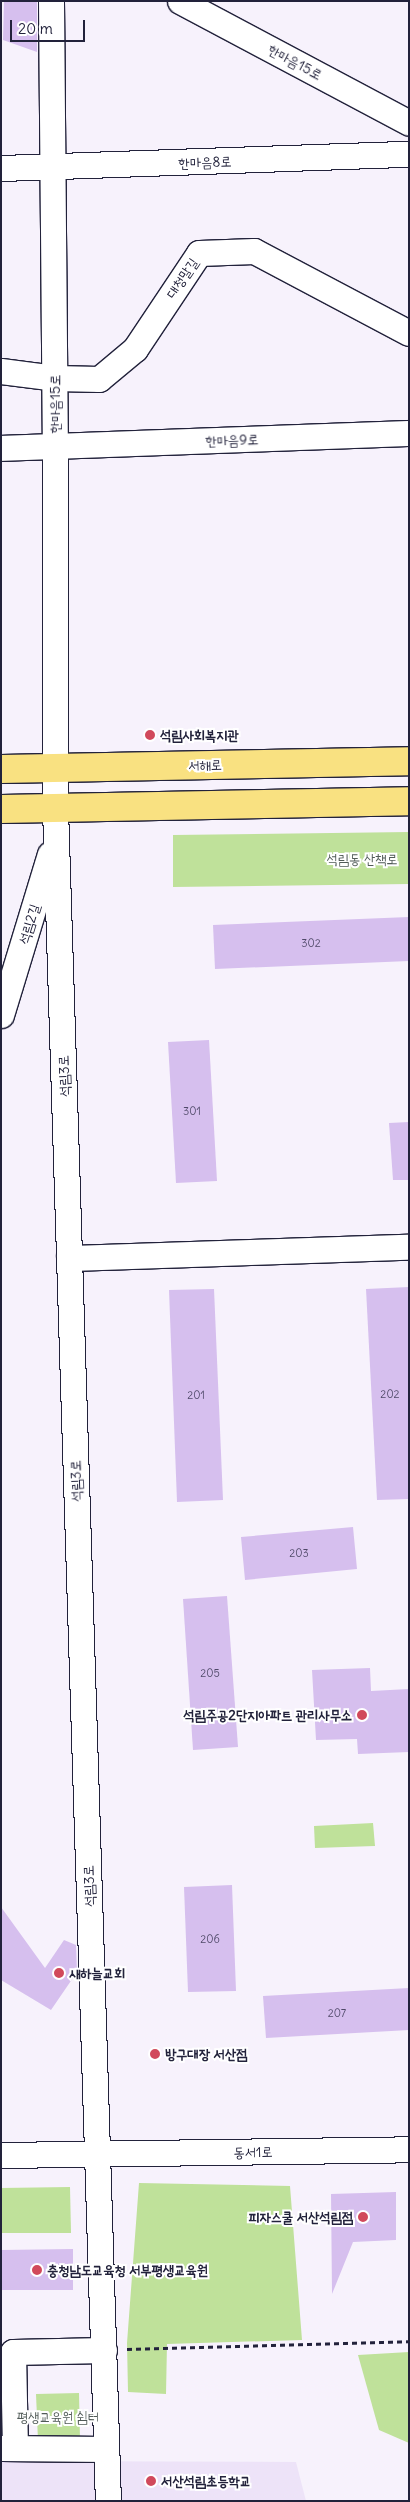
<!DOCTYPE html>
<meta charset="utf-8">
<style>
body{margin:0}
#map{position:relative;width:410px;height:2502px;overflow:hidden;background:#f7f2fc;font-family:Delius,"Poor Story",sans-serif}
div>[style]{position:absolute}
.built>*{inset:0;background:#ede3f8}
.green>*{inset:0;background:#bfe19a}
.building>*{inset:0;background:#d6bfee}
.path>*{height:3px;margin-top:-1.5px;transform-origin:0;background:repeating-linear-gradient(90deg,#22223b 0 5px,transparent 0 9px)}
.roads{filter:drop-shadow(1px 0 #22223b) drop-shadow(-1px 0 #22223b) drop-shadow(0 1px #22223b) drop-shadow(0 -1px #22223b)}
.minor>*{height:25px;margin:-12.5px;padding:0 12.5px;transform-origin:12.5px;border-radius:12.5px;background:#fff}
.major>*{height:28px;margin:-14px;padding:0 14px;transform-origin:14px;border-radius:14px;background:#f9e181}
.dots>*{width:14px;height:14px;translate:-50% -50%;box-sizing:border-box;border:2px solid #fff;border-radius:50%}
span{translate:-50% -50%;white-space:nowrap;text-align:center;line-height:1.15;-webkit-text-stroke:4px #fff;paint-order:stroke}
.number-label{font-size:11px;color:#4f4968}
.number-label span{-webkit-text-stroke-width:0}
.street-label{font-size:14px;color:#22223b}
.poi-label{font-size:14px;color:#22223b;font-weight:700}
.left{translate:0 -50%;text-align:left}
.right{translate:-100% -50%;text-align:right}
.park-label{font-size:14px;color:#515b58}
.frame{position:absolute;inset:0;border:2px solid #22223b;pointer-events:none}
.scale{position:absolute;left:10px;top:20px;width:75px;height:22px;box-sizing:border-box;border:2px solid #22223b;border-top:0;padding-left:6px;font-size:15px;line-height:18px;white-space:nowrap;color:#22223b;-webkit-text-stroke:4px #fff;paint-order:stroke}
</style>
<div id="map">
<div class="built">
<div style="clip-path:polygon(1px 2461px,296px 2462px,306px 2501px,1px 2501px)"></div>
</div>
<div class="green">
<div style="clip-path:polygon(409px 832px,409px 884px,173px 887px,173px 835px)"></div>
<div style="clip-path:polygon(373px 1823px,375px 1846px,315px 1848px,314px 1826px)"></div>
<div style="clip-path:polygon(139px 2183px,290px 2186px,302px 2340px,167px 2344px,166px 2394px,128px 2392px,127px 2343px)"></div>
<div style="clip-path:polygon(70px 2187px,71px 2233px,1px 2233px,1px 2188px)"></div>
<div style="clip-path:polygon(409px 2352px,409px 2443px,379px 2430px,358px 2355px)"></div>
<div style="clip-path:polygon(79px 2393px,80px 2440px,38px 2441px,36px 2394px)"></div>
</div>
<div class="building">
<div style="clip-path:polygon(4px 1px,37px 1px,37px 52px,3px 40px)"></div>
<div style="clip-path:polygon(409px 917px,409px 961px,215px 969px,213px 925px)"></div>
<div style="clip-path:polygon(209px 1040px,217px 1181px,176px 1183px,168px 1042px)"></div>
<div style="clip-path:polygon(409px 1122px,409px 1180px,393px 1180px,389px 1123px)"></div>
<div style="clip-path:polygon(409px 1287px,409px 1499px,377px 1500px,366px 1289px)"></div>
<div style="clip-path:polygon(214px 1289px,223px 1500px,177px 1502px,169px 1290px)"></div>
<div style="clip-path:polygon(353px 1527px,357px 1569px,245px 1580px,241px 1537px)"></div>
<div style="clip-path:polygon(227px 1596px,238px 1747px,193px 1750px,183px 1599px)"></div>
<div style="clip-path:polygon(370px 1668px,371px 1691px,409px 1689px,409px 1752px,358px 1754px,357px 1739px,316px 1740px,312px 1670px)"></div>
<div style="clip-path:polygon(232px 1885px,236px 1991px,188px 1992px,184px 1887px)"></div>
<div style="clip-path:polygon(1px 1907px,45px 1968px,64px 1940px,76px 1945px,77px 1972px,51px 2010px,1px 1980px)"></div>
<div style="clip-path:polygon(409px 1988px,409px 2030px,266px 2038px,263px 1996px)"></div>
<div style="clip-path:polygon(396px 2192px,396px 2240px,353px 2242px,332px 2294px,331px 2194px)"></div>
<div style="clip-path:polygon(73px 2249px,73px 2290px,1px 2290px,1px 2250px)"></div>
</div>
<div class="path">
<div style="left:127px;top:2349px;width:282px;rotate:-1.6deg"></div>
</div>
<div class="roads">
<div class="minor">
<div style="left:51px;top:1px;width:446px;rotate:89.5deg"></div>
<div style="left:55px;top:447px;width:361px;rotate:90deg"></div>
<div style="left:55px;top:808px;width:1694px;rotate:88.21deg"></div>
<div style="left:180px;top:1px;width:259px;rotate:28deg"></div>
<div style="left:1px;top:168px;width:408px;rotate:-2deg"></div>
<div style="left:1px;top:371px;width:54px;rotate:7.4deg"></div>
<div style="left:55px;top:378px;width:44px;rotate:1.3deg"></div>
<div style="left:99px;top:379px;width:47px;rotate:-39.8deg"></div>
<div style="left:135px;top:349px;width:115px;rotate:-56.3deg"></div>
<div style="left:199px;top:253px;width:55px;rotate:-2.1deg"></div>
<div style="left:254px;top:251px;width:175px;rotate:27.9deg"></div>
<div style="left:1px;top:448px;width:408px;rotate:-2.1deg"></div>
<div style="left:1px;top:1015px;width:168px;rotate:-73.1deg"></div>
<div style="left:69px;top:1258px;width:340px;rotate:-1.9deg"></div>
<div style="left:1px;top:2155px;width:408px;rotate:-0.8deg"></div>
<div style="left:1px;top:2448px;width:105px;rotate:0.5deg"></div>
<div style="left:15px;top:2448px;width:96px;rotate:-91.2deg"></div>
<div style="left:13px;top:2352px;width:91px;rotate:-1.3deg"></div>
</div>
<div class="major">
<div style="left:1px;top:769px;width:408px;rotate:-1.1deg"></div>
<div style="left:1px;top:809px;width:408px;rotate:-1.1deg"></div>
</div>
</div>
<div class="dots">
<div style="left:150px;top:735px;background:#d1495b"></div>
<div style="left:362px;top:1715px;background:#d1495b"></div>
<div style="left:59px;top:1973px;background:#d1495b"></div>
<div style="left:155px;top:2054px;background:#d1495b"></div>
<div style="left:363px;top:2217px;background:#d1495b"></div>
<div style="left:37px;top:2270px;background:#d1495b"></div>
<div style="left:151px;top:2481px;background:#d1495b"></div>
</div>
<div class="number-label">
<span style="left:311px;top:943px">302</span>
<span style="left:192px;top:1111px">301</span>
<span style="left:390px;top:1394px">202</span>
<span style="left:196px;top:1395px">201</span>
<span style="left:299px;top:1553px">203</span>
<span style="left:210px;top:1673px">205</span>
<span style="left:210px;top:1939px">206</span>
<span style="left:337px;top:2013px">207</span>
</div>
<div class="street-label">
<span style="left:295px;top:62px;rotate:28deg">한마음15로</span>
<span style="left:205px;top:162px;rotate:-2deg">한마음8로</span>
<span style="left:182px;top:278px;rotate:-56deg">대청말길</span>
<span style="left:55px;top:404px;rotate:-90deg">한마음15로</span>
<span style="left:232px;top:440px;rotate:-2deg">한마음9로</span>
<span style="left:205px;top:765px;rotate:-1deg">서해로</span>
<span style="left:29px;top:924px;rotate:-73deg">석림2길</span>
<span style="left:64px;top:1076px;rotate:-92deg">석림3로</span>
<span style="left:76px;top:1481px;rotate:-92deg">석림3로</span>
<span style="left:89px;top:1886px;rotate:-92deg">석림3로</span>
<span style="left:253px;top:2152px;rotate:-1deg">동서1로</span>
</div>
<div class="poi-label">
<span class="left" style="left:160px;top:735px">석림사회복지관</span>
<span class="right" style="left:352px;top:1715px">석림주공2단지아파트 관리사무소</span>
<span class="left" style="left:69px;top:1973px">새하늘교회</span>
<span class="left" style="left:165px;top:2054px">방구대장 서산점</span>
<span class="right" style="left:353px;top:2217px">피자스쿨 서산석림점</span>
<span class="left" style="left:47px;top:2270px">충청남도교육청 서부평생교육원</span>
<span class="left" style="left:161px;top:2481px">서산석림초등학교</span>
</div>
<div class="park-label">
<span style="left:362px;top:859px">석림동 산책로</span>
<span style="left:58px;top:2417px">평생교육원 쉼터</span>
</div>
<div class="frame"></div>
<div class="scale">20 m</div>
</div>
